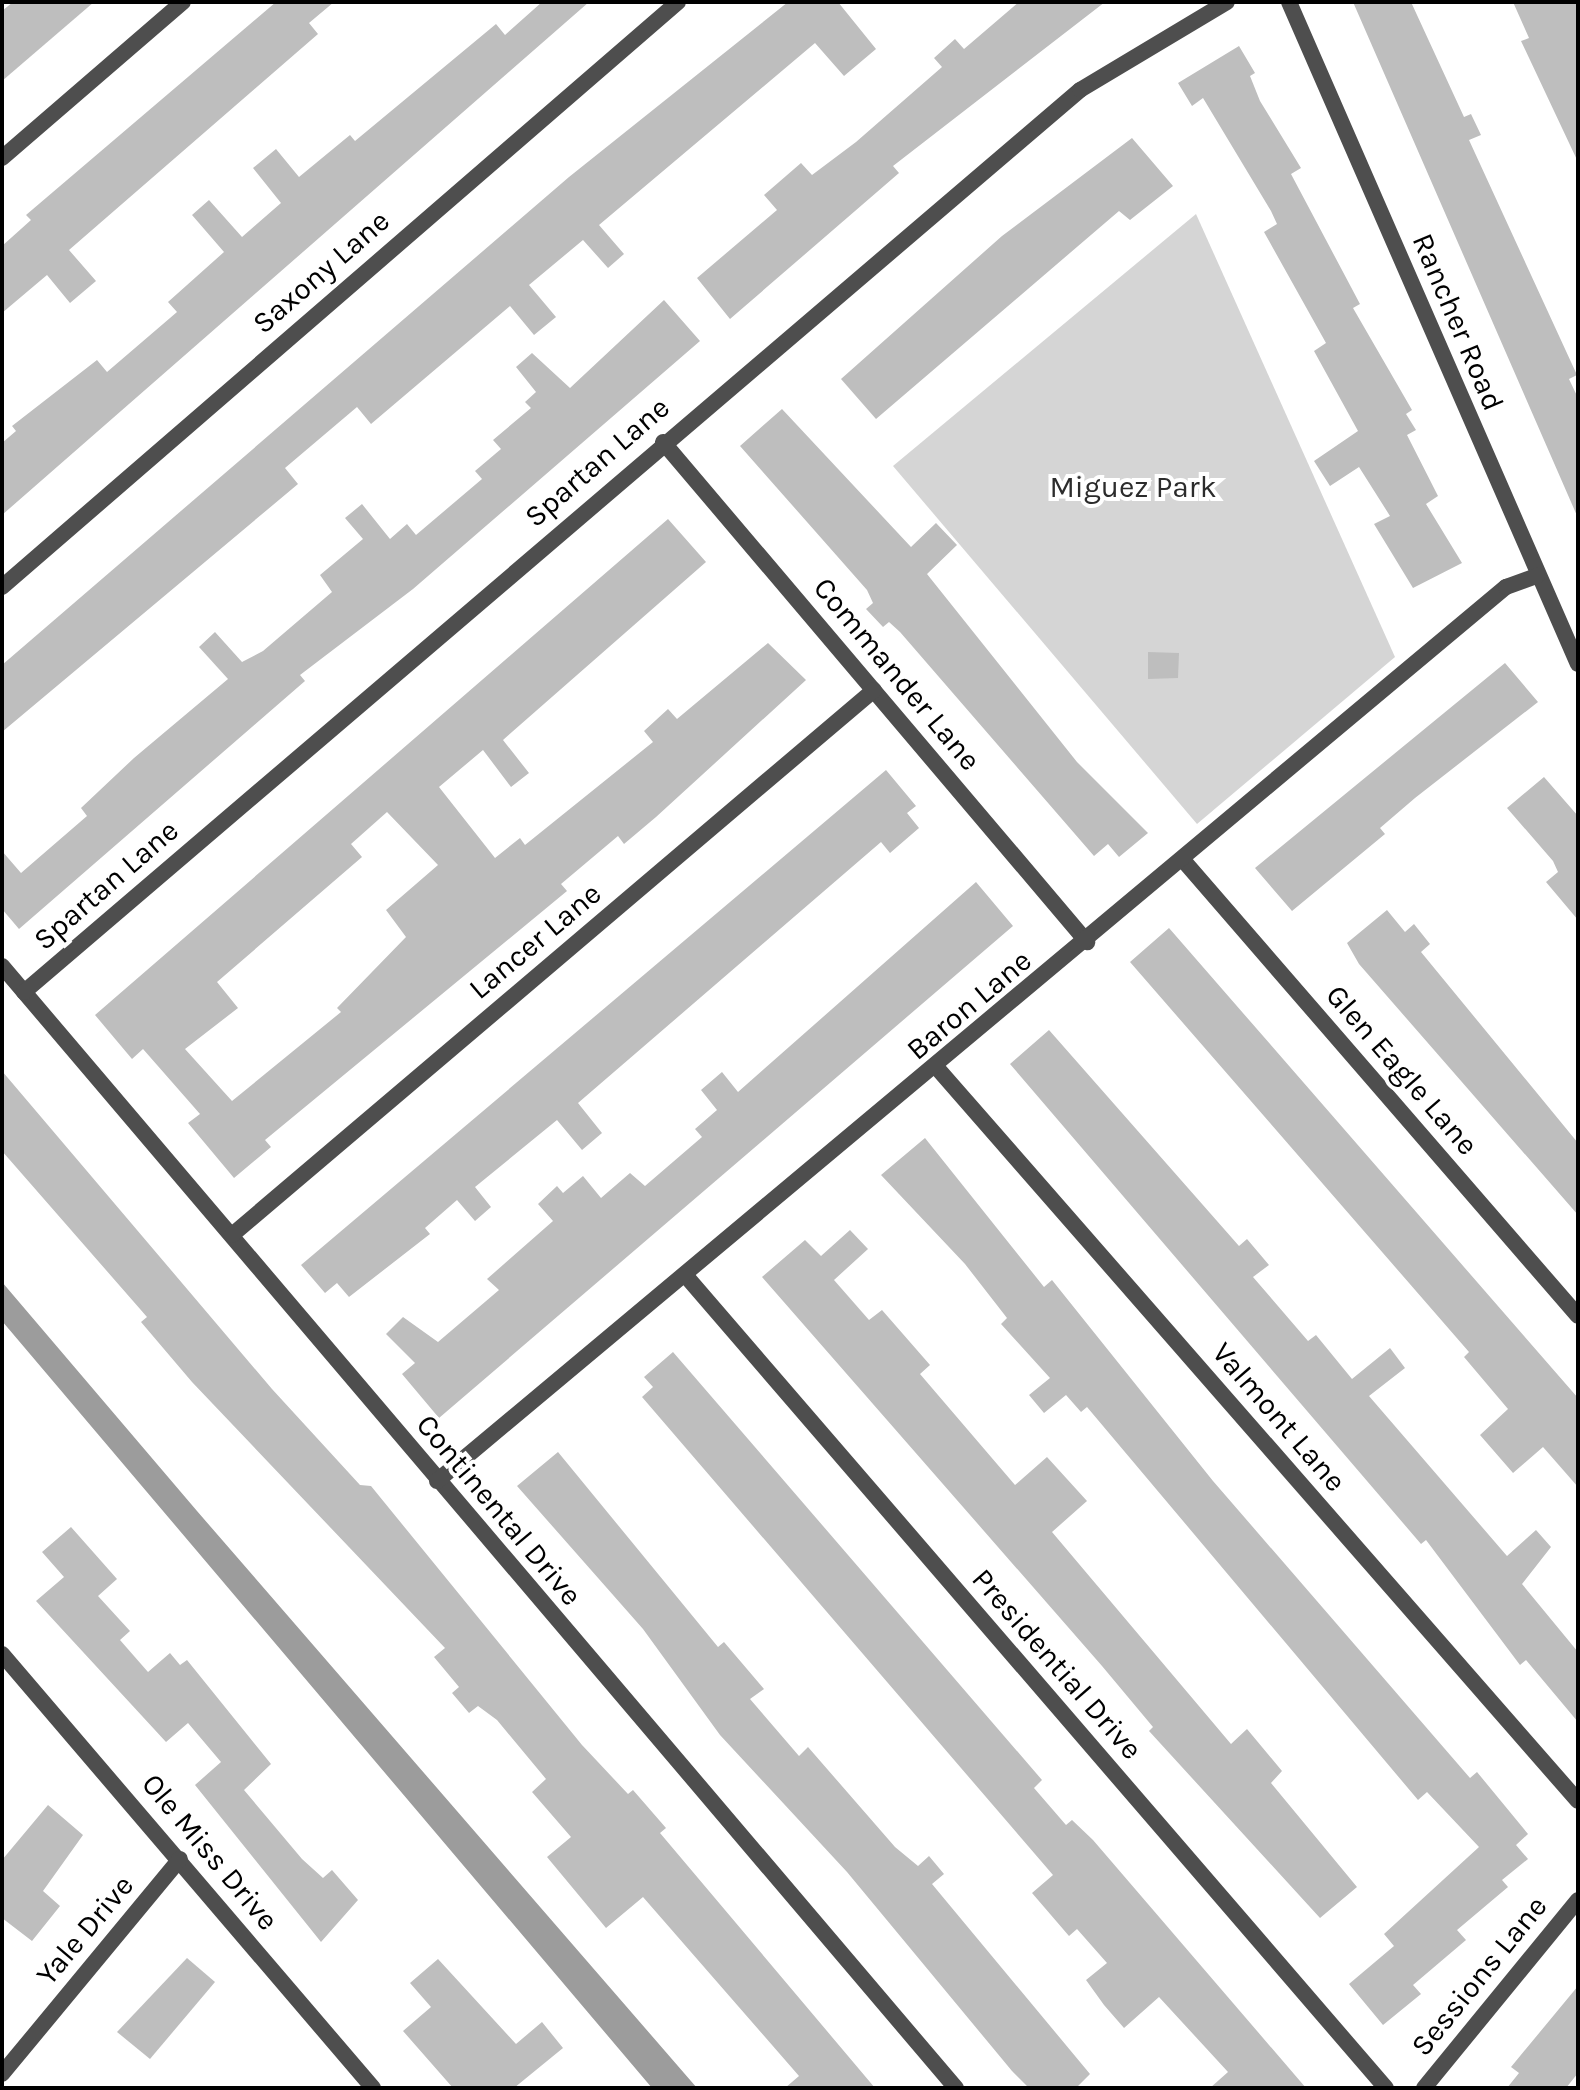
<!DOCTYPE html>
<style>
body{margin:0}
#map{position:relative;width:1580px;height:2090px;overflow:hidden;background:#fff;font-family:Karla,sans-serif}
div>[style]{position:absolute}
.green>*{inset:0;background:#d5d5d5}
.water>*{inset:0;background:#9c9c9c}
.building>*{inset:0;background:#bebebe}
.street>*{height:16px;margin:-8px;padding:0 8px;transform-origin:8px;border-radius:8px;background:#4e4e4e}
span{translate:-50% -50%;white-space:nowrap;text-align:center;line-height:1.15;-webkit-text-stroke:8px #fff;paint-order:stroke}
.street-label{font-size:30px;color:#000}
.park-label{font-size:30px;color:#2c2c2c}
.frame{position:absolute;inset:0;border:4px solid #000;pointer-events:none}
</style>
<div id="map">
<div class="green">
<div style="clip-path:polygon(1196px 214px,1395px 657px,1197px 824px,893px 466px)"></div>
</div>
<div class="water">
<div style="clip-path:polygon(2px 1282px,197px 1511px,697px 2088px,652px 2088px,2px 1321px)"></div>
</div>
<div class="building">
<div style="clip-path:polygon(13px 2px,94px 2px,2px 81px,2px 11px)"></div>
<div style="clip-path:polygon(276px 2px,334px 2px,309px 23px,318px 34px,69px 250px,96px 281px,70px 303px,47px 275px,2px 313px,2px 246px,31px 220px,26px 215px)"></div>
<div style="clip-path:polygon(542px 2px,589px 2px,2px 515px,2px 443px,16px 431px,12px 426px,97px 360px,107px 372px,177px 312px,168px 302px,224px 252px,192px 215px,209px 200px,242px 237px,281px 203px,253px 168px,276px 149px,299px 177px,350px 135px,355px 141px,496px 24px,505px 35px)"></div>
<div style="clip-path:polygon(788px 2px,838px 2px,876px 49px,844px 76px,815px 43px,599px 225px,624px 254px,608px 268px,583px 240px,529px 285px,556px 317px,534px 335px,510px 306px,371px 424px,357px 407px,285px 468px,298px 484px,2px 732px,2px 665px,569px 177px)"></div>
<div style="clip-path:polygon(1019px 2px,1105px 2px,893px 166px,899px 173px,730px 319px,697px 278px,777px 210px,764px 195px,801px 163px,812px 175px,856px 142px,942px 67px,934px 58px,955px 39px,964px 49px)"></div>
<div style="clip-path:polygon(1353px 2px,1411px 2px,1464px 117px,1471px 114px,1481px 135px,1469px 140px,1577px 375px,1569px 379px,1578px 398px,1578px 518px)"></div>
<div style="clip-path:polygon(1513px 2px,1578px 2px,1578px 162px,1521px 41px,1529px 38px)"></div>
<div style="clip-path:polygon(1239px 46px,1255px 73px,1250px 76px,1260px 101px,1301px 168px,1291px 174px,1360px 304px,1353px 308px,1412px 410px,1406px 414px,1416px 430px,1407px 435px,1438px 496px,1426px 504px,1462px 563px,1413px 588px,1374px 524px,1390px 516px,1359px 467px,1330px 486px,1314px 461px,1358px 431px,1314px 351px,1326px 343px,1264px 232px,1277px 224px,1271px 211px,1203px 98px,1192px 106px,1178px 83px)"></div>
<div style="clip-path:polygon(1132px 138px,1173px 186px,1130px 220px,1119px 211px,876px 419px,841px 379px,1002px 236px)"></div>
<div style="clip-path:polygon(664px 300px,700px 341px,413px 589px,300px 675px,305px 681px,19px 929px,2px 909px,2px 851px,21px 873px,87px 816px,81px 808px,134px 758px,228px 679px,199px 647px,215px 632px,242px 662px,263px 651px,332px 592px,320px 575px,363px 539px,345px 518px,362px 504px,390px 539px,407px 524px,416px 535px,482px 479px,475px 471px,501px 449px,493px 440px,531px 408px,525px 402px,536px 392px,516px 367px,532px 353px,570px 388px)"></div>
<div style="clip-path:polygon(782px 409px,911px 547px,936px 523px,957px 545px,927px 574px,1077px 762px,1148px 833px,1119px 857px,1108px 844px,1094px 856px,900px 632px,889px 622px,883px 627px,866px 609px,873px 603px,867px 590px,740px 446px)"></div>
<div style="clip-path:polygon(evenodd,668px 519px,706px 562px,503px 740px,529px 773px,511px 787px,483px 750px,439px 787px,495px 858px,520px 838px,525px 845px,653px 742px,644px 731px,668px 709px,677px 719px,768px 643px,806px 680px,656px 817px,624px 844px,618px 836px,561px 884px,567px 891px,265px 1140px,271px 1147px,234px 1178px,188px 1123px,200px 1114px,143px 1049px,132px 1059px,95px 1015px,668px 519px,387px 812px,438px 865px,386px 910px,406px 937px,337px 1008px,341px 1012px,232px 1101px,185px 1049px,238px 1008px,217px 982px,362px 857px,351px 844px,387px 812px)"></div>
<div style="clip-path:polygon(1148px 652px,1179px 653px,1178px 678px,1148px 679px)"></div>
<div style="clip-path:polygon(1505px 663px,1538px 702px,1415px 798px,1380px 828px,1385px 834px,1292px 911px,1255px 868px)"></div>
<div style="clip-path:polygon(886px 770px,916px 806px,907px 813px,919px 828px,890px 853px,881px 842px,578px 1103px,602px 1133px,582px 1150px,557px 1120px,475px 1187px,491px 1207px,475px 1221px,457px 1200px,425px 1228px,430px 1234px,349px 1297px,337px 1283px,325px 1293px,301px 1265px)"></div>
<div style="clip-path:polygon(1544px 777px,1578px 816px,1578px 920px,1546px 882px,1558px 872px,1553px 861px,1507px 808px)"></div>
<div style="clip-path:polygon(976px 882px,1013px 926px,439px 1418px,402px 1374px,415px 1363px,386px 1334px,403px 1317px,438px 1342px,499px 1290px,487px 1279px,553px 1221px,538px 1204px,557px 1186px,563px 1193px,583px 1176px,601px 1198px,630px 1173px,645px 1186px,702px 1137px,695px 1129px,717px 1110px,701px 1090px,722px 1072px,738px 1092px)"></div>
<div style="clip-path:polygon(1387px 910px,1405px 932px,1414px 924px,1430px 944px,1421px 952px,1578px 1143px,1578px 1215px,1359px 964px,1347px 943px)"></div>
<div style="clip-path:polygon(1169px 928px,1578px 1398px,1578px 1487px,1543px 1447px,1513px 1473px,1480px 1435px,1508px 1409px,1464px 1357px,1469px 1352px,1130px 962px)"></div>
<div style="clip-path:polygon(1049px 1030px,1239px 1246px,1247px 1239px,1269px 1265px,1253px 1277px,1308px 1341px,1316px 1335px,1352px 1379px,1390px 1348px,1405px 1368px,1369px 1396px,1507px 1556px,1536px 1530px,1551px 1547px,1522px 1584px,1578px 1652px,1578px 1722px,1526px 1660px,1520px 1665px,1426px 1540px,1421px 1544px,1010px 1064px)"></div>
<div style="clip-path:polygon(2px 1071px,272px 1389px,360px 1485px,371px 1486px,582px 1745px,628px 1794px,633px 1790px,666px 1828px,660px 1833px,875px 2088px,785px 2088px,799px 2076px,643px 1897px,606px 1928px,547px 1857px,571px 1837px,532px 1792px,546px 1779px,497px 1720px,478px 1706px,469px 1713px,452px 1693px,459px 1687px,434px 1657px,445px 1648px,192px 1382px,141px 1322px,147px 1317px,2px 1151px)"></div>
<div style="clip-path:polygon(925px 1138px,1044px 1287px,1052px 1280px,1213px 1481px,1470px 1778px,1477px 1772px,1528px 1834px,1516px 1845px,1528px 1859px,1502px 1880px,1508px 1887px,1457px 1930px,1466px 1940px,1413px 1985px,1421px 1994px,1383px 2025px,1349px 1984px,1394px 1946px,1384px 1934px,1479px 1847px,1427px 1792px,1418px 1800px,1087px 1407px,1081px 1412px,1066px 1395px,1044px 1413px,1029px 1395px,1050px 1378px,1001px 1324px,1007px 1318px,965px 1264px,881px 1175px)"></div>
<div style="clip-path:polygon(850px 1230px,868px 1249px,834px 1280px,869px 1320px,882px 1310px,930px 1365px,920px 1374px,1015px 1485px,1047px 1457px,1087px 1501px,1052px 1532px,1231px 1744px,1247px 1729px,1282px 1771px,1271px 1783px,1357px 1887px,1320px 1918px,1149px 1731px,1153px 1727px,1102px 1666px,762px 1277px,805px 1240px,821px 1256px)"></div>
<div style="clip-path:polygon(673px 1352px,1042px 1780px,1034px 1788px,1066px 1825px,1072px 1820px,1093px 1840px,1306px 2088px,1210px 2088px,1228px 2072px,1159px 1997px,1124px 2028px,1104px 2005px,1086px 1980px,1107px 1963px,1077px 1929px,1069px 1936px,1032px 1893px,1053px 1875px,642px 1397px,653px 1387px,644px 1377px)"></div>
<div style="clip-path:polygon(558px 1452px,718px 1647px,724px 1642px,764px 1689px,750px 1699px,799px 1756px,808px 1747px,895px 1847px,918px 1866px,929px 1856px,944px 1874px,932px 1884px,1090px 2074px,1076px 2088px,1029px 2088px,1012px 2071px,847px 1872px,720px 1735px,643px 1629px,517px 1486px)"></div>
<div style="clip-path:polygon(71px 1527px,117px 1579px,98px 1596px,130px 1631px,120px 1640px,148px 1672px,170px 1653px,180px 1665px,187px 1660px,271px 1764px,244px 1790px,302px 1859px,323px 1878px,332px 1870px,358px 1900px,321px 1942px,195px 1785px,221px 1762px,188px 1723px,166px 1742px,36px 1601px,64px 1577px,42px 1552px)"></div>
<div style="clip-path:polygon(48px 1805px,83px 1835px,43px 1891px,60px 1906px,32px 1941px,2px 1918px,2px 1860px)"></div>
<div style="clip-path:polygon(187px 1958px,215px 1982px,150px 2059px,117px 2032px)"></div>
<div style="clip-path:polygon(438px 1959px,516px 2044px,542px 2022px,563px 2048px,514px 2088px,453px 2088px,403px 2031px,431px 2007px,410px 1983px)"></div>
<div style="clip-path:polygon(1578px 1986px,1578px 2073px,1566px 2088px,1507px 2088px,1519px 2073px,1511px 2067px)"></div>
</div>
<div class="street">
<div style="left:1289px;top:2px;width:722px;rotate:66.42deg"></div>
<div style="left:2px;top:158px;width:239px;rotate:-40.8deg"></div>
<div style="left:663px;top:442px;width:656px;rotate:49.7deg"></div>
<div style="left:2px;top:587px;width:894px;rotate:-40.87deg"></div>
<div style="left:1183px;top:860px;width:603px;rotate:49.1deg"></div>
<div style="left:2px;top:966px;width:1473px;rotate:49.63deg"></div>
<div style="left:24px;top:992px;width:1389px;rotate:-40.5deg"></div>
<div style="left:1080px;top:90px;width:171px;rotate:-30.9deg"></div>
<div style="left:938px;top:1069px;width:972px;rotate:48.84deg"></div>
<div style="left:232px;top:1235px;width:842px;rotate:-40.33deg"></div>
<div style="left:686px;top:1276px;width:1072px;rotate:49.24deg"></div>
<div style="left:437px;top:1481px;width:1394px;rotate:-39.91deg"></div>
<div style="left:1506px;top:587px;width:33px;rotate:-20deg"></div>
<div style="left:2px;top:1654px;width:571px;rotate:49.47deg"></div>
<div style="left:2px;top:2074px;width:279px;rotate:-50.4deg"></div>
<div style="left:1424px;top:2088px;width:243px;rotate:-50.7deg"></div>
</div>
<div class="street-label">
<span style="left:321px;top:272px;rotate:-41deg">Saxony Lane</span>
<span style="left:1458px;top:322px;rotate:67deg">Rancher Road</span>
<span style="left:597px;top:462px;rotate:-41deg">Spartan Lane</span>
<span style="left:897px;top:674px;rotate:50deg">Commander Lane</span>
<span style="left:106px;top:885px;rotate:-41deg">Spartan Lane</span>
<span style="left:535px;top:941px;rotate:-40deg">Lancer Lane</span>
<span style="left:969px;top:1005px;rotate:-40deg">Baron Lane</span>
<span style="left:1402px;top:1070px;rotate:49deg">Glen Eagle Lane</span>
<span style="left:1279px;top:1417px;rotate:49deg">Valmont Lane</span>
<span style="left:499px;top:1510px;rotate:50deg">Continental Drive</span>
<span style="left:1057px;top:1664px;rotate:49deg">Presidential Drive</span>
<span style="left:210px;top:1852px;rotate:50deg">Ole Miss Drive</span>
<span style="left:85px;top:1930px;rotate:-50deg">Yale Drive</span>
<span style="left:1479px;top:1976px;rotate:-51deg">Sessions Lane</span>
</div>
<div class="park-label">
<span style="left:1133px;top:487px">Miguez Park</span>
</div>
<div class="frame"></div>
</div>
